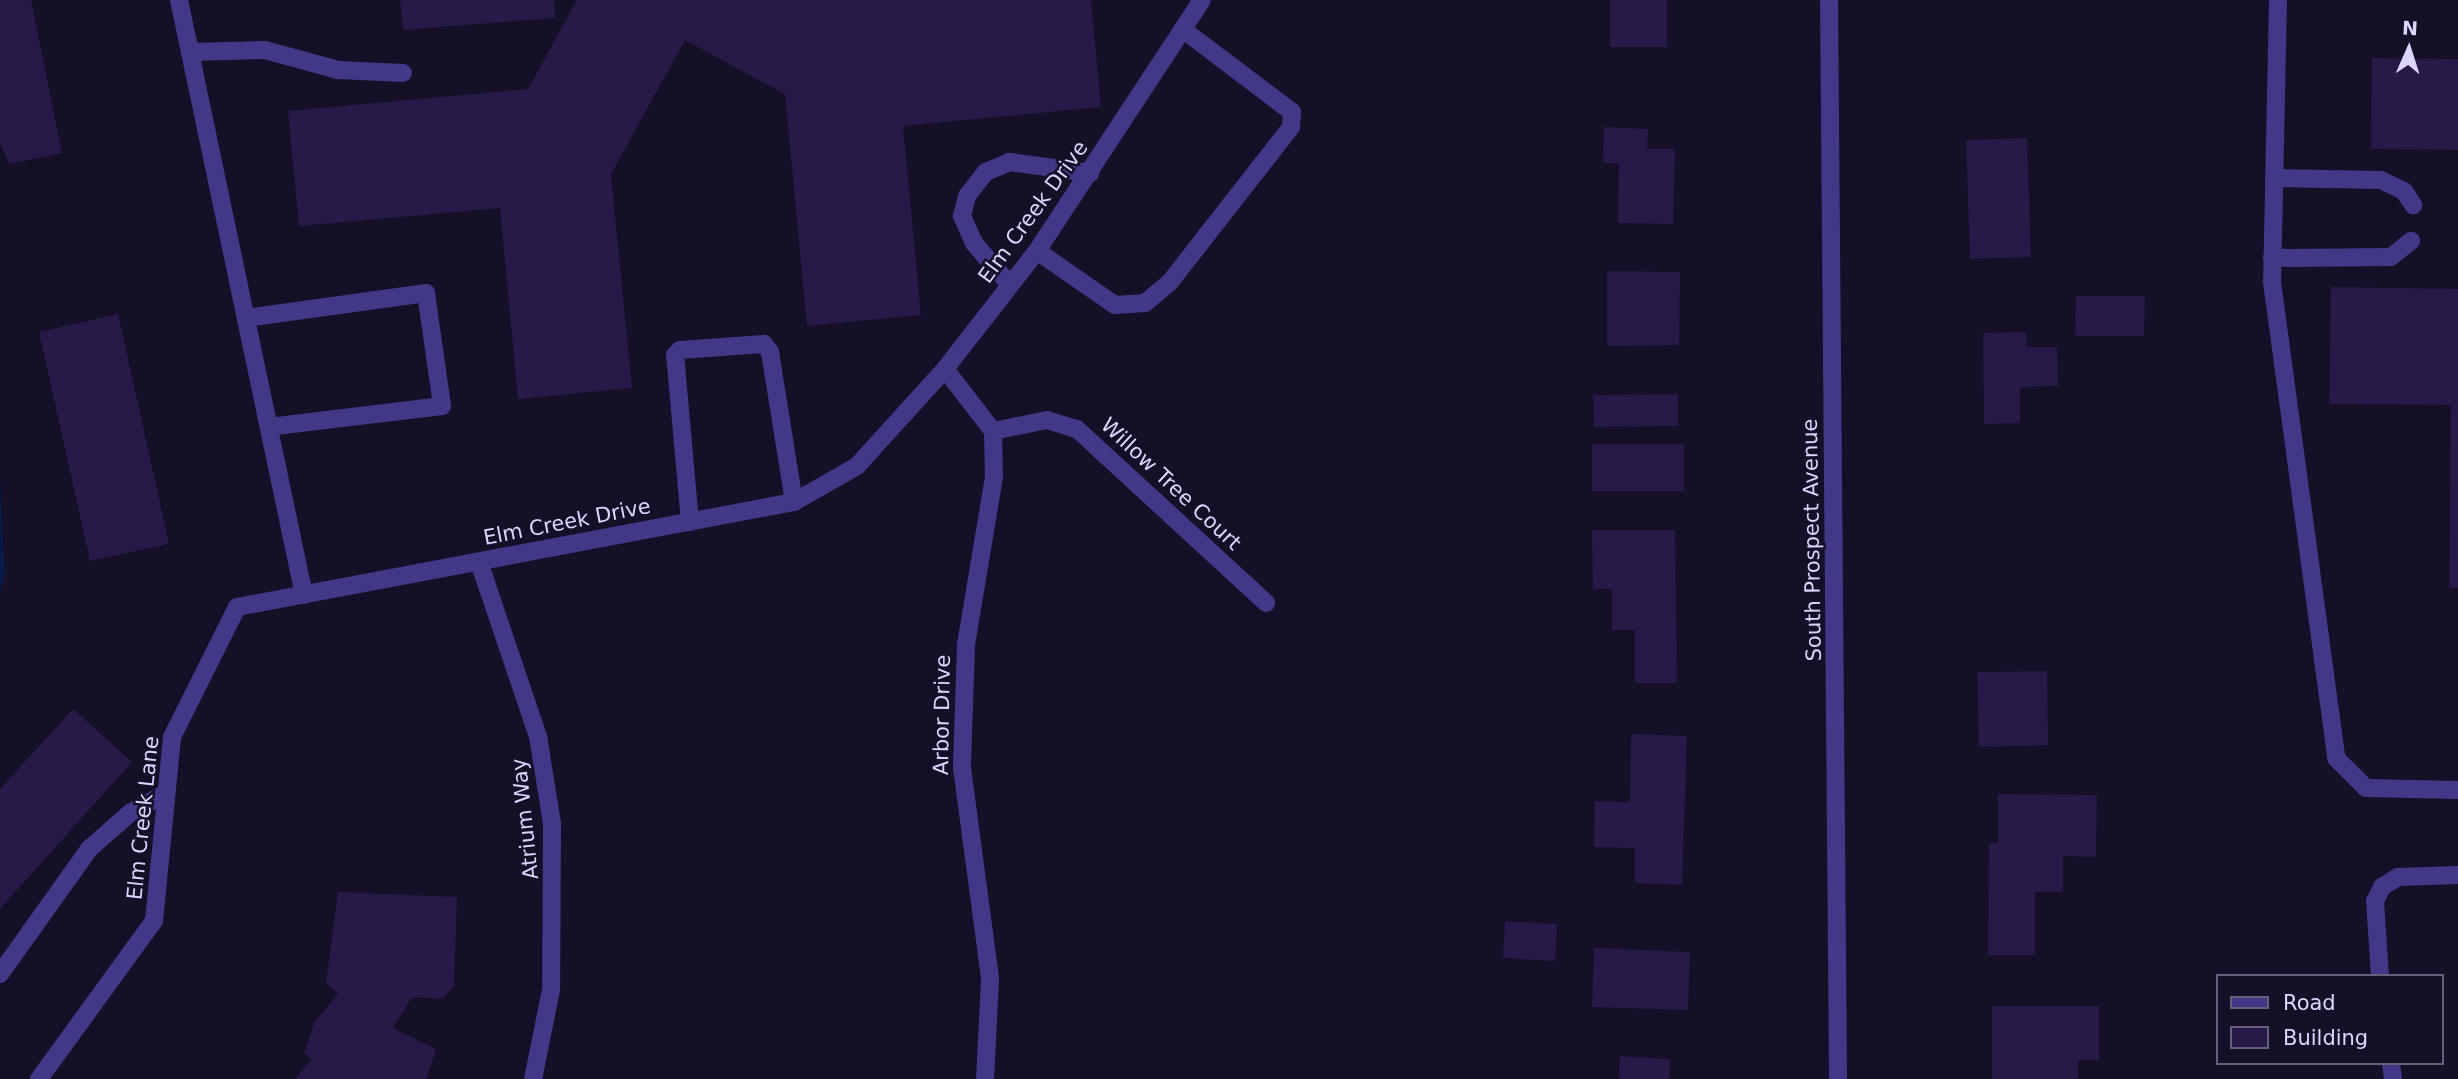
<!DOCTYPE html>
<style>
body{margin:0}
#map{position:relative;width:2458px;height:1079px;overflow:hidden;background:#150f27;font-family:"DejaVu Sans",sans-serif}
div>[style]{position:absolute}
.water>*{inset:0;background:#081a47}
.building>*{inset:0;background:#271a49}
.lane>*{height:18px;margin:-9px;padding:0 9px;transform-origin:9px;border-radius:9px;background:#423888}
.street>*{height:18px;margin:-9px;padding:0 9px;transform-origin:9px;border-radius:9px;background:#423888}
span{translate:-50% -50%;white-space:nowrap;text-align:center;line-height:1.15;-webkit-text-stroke:5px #150f27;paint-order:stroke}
.street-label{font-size:21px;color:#ddd5ff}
.legend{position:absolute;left:2216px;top:974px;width:228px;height:91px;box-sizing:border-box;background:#150f27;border:2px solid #655e7d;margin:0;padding:9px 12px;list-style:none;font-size:21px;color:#ddd5ff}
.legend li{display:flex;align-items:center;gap:14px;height:35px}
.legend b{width:35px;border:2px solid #655e7d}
.north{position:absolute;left:2374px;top:14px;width:70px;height:70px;-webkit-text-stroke:5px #150f27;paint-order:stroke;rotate:3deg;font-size:19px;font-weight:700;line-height:28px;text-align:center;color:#ddd5ff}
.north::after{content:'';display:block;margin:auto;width:24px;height:32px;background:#ddd5ff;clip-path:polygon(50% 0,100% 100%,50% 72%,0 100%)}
</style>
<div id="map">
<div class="water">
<div style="clip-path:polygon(0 479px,5px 576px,0 592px)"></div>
</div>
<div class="building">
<div style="clip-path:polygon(0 0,31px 0,62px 153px,9px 164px,0 142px)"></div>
<div style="clip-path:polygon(400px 0,554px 0,555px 18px,403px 30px)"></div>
<div style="clip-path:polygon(577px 0,1091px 0,1101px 107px,903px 126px,921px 315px,807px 326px,785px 94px,685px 40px,611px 174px,632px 388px,518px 399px,500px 208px,299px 226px,288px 111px,528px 89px)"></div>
<div style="clip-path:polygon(1610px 0,1667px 0,1667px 47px,1610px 47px)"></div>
<div style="clip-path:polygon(2372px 58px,2458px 59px,2458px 150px,2371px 149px)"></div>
<div style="clip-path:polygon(1604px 127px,1648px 129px,1647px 149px,1675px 149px,1673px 224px,1618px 223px,1619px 163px,1603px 163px)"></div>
<div style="clip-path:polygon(2027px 138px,2031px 257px,1970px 259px,1966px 140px)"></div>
<div style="clip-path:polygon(1607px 271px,1680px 272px,1679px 345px,1607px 346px)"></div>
<div style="clip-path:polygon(2331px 287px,2458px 289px,2458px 588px,2449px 588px,2451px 405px,2329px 404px)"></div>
<div style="clip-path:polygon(2076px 296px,2145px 296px,2144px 336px,2075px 336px)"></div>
<div style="clip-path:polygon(118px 314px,169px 544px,90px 561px,39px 332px)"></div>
<div style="clip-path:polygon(2026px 332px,2027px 347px,2057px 347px,2058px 386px,2020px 387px,2020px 423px,1984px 424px,1983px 333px)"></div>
<div style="clip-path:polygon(1678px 394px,1678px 426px,1594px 427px,1593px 395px)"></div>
<div style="clip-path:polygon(1592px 444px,1684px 444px,1684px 491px,1592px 491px)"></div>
<div style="clip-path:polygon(1592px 530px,1675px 530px,1677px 683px,1635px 683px,1635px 630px,1612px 630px,1612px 589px,1593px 589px)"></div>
<div style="clip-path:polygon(2047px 671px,2048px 745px,1979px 747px,1977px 672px)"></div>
<div style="clip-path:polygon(73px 709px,132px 762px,0 909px,0 789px)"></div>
<div style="clip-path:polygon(1631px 734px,1687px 736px,1682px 885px,1635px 883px,1635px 848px,1594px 847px,1595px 801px,1630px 802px)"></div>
<div style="clip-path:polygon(1998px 794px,2097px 795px,2096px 857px,2063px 856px,2063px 892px,2035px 892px,2035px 955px,1988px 955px,1989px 843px,1998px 843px)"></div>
<div style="clip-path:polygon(338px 892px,457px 897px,454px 986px,443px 999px,412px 997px,393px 1028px,436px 1049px,426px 1079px,295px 1079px,312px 1059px,304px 1053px,314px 1023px,338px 994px,326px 983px)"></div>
<div style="clip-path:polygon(1505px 921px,1557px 924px,1555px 961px,1503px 958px)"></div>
<div style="clip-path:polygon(1594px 948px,1690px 952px,1688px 1010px,1592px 1007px)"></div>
<div style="clip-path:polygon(1992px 1006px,2099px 1006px,2099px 1060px,2078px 1060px,2078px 1079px,1992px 1079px)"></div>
<div style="clip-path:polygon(1620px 1056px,1670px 1059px,1669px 1079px,1619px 1079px)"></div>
</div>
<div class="lane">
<div style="left:2278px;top:0;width:282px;rotate:91.2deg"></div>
<div style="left:2272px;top:282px;width:480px;rotate:82.3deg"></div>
<div style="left:2336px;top:758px;width:42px;rotate:45deg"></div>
<div style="left:2366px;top:788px;width:92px;rotate:1.2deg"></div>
<div style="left:190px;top:52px;width:75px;rotate:-1.5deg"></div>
<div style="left:265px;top:50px;width:76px;rotate:15.3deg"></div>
<div style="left:338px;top:70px;width:65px;rotate:2.6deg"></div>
<div style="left:2274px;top:178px;width:107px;rotate:1.1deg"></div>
<div style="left:2381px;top:180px;width:25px;rotate:26deg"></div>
<div style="left:2404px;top:191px;width:17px;rotate:57deg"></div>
<div style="left:1037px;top:251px;width:95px;rotate:34.7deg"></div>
<div style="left:1115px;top:305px;width:30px;rotate:-4deg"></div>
<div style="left:1145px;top:303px;width:33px;rotate:-40deg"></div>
<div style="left:1170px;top:282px;width:197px;rotate:-52deg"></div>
<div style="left:1291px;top:127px;width:15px;rotate:-86deg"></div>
<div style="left:1292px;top:112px;width:134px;rotate:-142.9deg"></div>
<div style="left:2272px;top:258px;width:119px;rotate:-0.5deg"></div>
<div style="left:2391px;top:257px;width:26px;rotate:-39deg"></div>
<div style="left:1009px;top:284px;width:54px;rotate:-130.5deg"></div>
<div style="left:974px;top:243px;width:30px;rotate:-114deg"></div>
<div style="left:962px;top:216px;width:21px;rotate:-76deg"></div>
<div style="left:967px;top:196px;width:31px;rotate:-52deg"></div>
<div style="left:986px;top:172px;width:26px;rotate:-23deg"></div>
<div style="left:1010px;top:162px;width:81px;rotate:7.8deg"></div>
<div style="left:246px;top:318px;width:182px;rotate:-7.9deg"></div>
<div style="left:426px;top:293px;width:114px;rotate:81.9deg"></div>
<div style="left:442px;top:406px;width:174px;rotate:173.1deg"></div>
<div style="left:690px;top:522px;width:168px;rotate:-95.1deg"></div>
<div style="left:675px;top:355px;width:7px;rotate:-45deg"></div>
<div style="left:680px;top:350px;width:84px;rotate:-4.1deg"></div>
<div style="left:764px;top:344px;width:10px;rotate:53deg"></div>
<div style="left:770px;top:352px;width:152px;rotate:80.9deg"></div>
<div style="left:2380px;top:976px;width:75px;rotate:-93.8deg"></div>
<div style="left:2375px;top:901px;width:16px;rotate:-63deg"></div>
<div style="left:2382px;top:887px;width:19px;rotate:-32deg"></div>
<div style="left:2398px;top:877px;width:60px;rotate:-1.9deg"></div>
<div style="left:2391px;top:1063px;width:16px;rotate:83deg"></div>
</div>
<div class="street">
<div style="left:179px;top:0;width:608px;rotate:78.14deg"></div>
<div style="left:1829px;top:0;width:1079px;rotate:89.52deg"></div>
<div style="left:945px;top:369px;width:78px;rotate:52.3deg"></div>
<div style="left:993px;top:431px;width:46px;rotate:88.8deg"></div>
<div style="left:994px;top:477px;width:170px;rotate:99.5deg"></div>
<div style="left:966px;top:645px;width:123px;rotate:91.9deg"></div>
<div style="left:962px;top:768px;width:212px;rotate:82.4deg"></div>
<div style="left:990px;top:978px;width:101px;rotate:92.8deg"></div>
<div style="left:993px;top:431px;width:55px;rotate:-11.5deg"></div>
<div style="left:1047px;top:420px;width:31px;rotate:17deg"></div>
<div style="left:1077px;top:429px;width:257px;rotate:42.6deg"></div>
<div style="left:479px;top:562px;width:184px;rotate:71.3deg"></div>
<div style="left:538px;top:736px;width:88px;rotate:80.9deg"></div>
<div style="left:552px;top:823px;width:167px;rotate:90.3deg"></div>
<div style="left:551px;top:990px;width:91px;rotate:101.4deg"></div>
<div style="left:0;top:974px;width:153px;rotate:-54.5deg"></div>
<div style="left:89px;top:849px;width:55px;rotate:-41.3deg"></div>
<div style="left:130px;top:813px;width:41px;rotate:-29.1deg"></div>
<div style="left:39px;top:1079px;width:195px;rotate:-54deg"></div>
<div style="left:154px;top:921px;width:185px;rotate:-84.4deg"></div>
<div style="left:172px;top:737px;width:145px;rotate:-63.4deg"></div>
<div style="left:237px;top:607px;width:567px;rotate:-10.68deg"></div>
<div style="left:794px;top:502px;width:73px;rotate:-29.7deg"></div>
<div style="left:857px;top:466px;width:131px;rotate:-47.8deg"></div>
<div style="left:945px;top:369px;width:150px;rotate:-52.1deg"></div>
<div style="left:1037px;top:251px;width:300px;rotate:-56.7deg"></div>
</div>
<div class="street-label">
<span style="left:1033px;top:212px;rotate:-54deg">Elm Creek Drive</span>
<span style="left:1171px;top:484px;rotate:43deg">Willow Tree Court</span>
<span style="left:567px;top:522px;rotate:-11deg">Elm Creek Drive</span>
<span style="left:1812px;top:540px;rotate:-91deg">South Prospect Avenue</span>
<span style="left:942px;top:715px;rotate:-89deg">Arbor Drive</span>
<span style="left:143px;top:818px;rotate:-84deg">Elm Creek Lane</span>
<span style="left:525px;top:819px;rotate:-96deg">Atrium Way</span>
</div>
<ul class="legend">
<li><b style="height:9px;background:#423888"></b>Road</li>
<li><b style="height:19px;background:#271a49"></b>Building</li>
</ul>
<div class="north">N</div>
</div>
